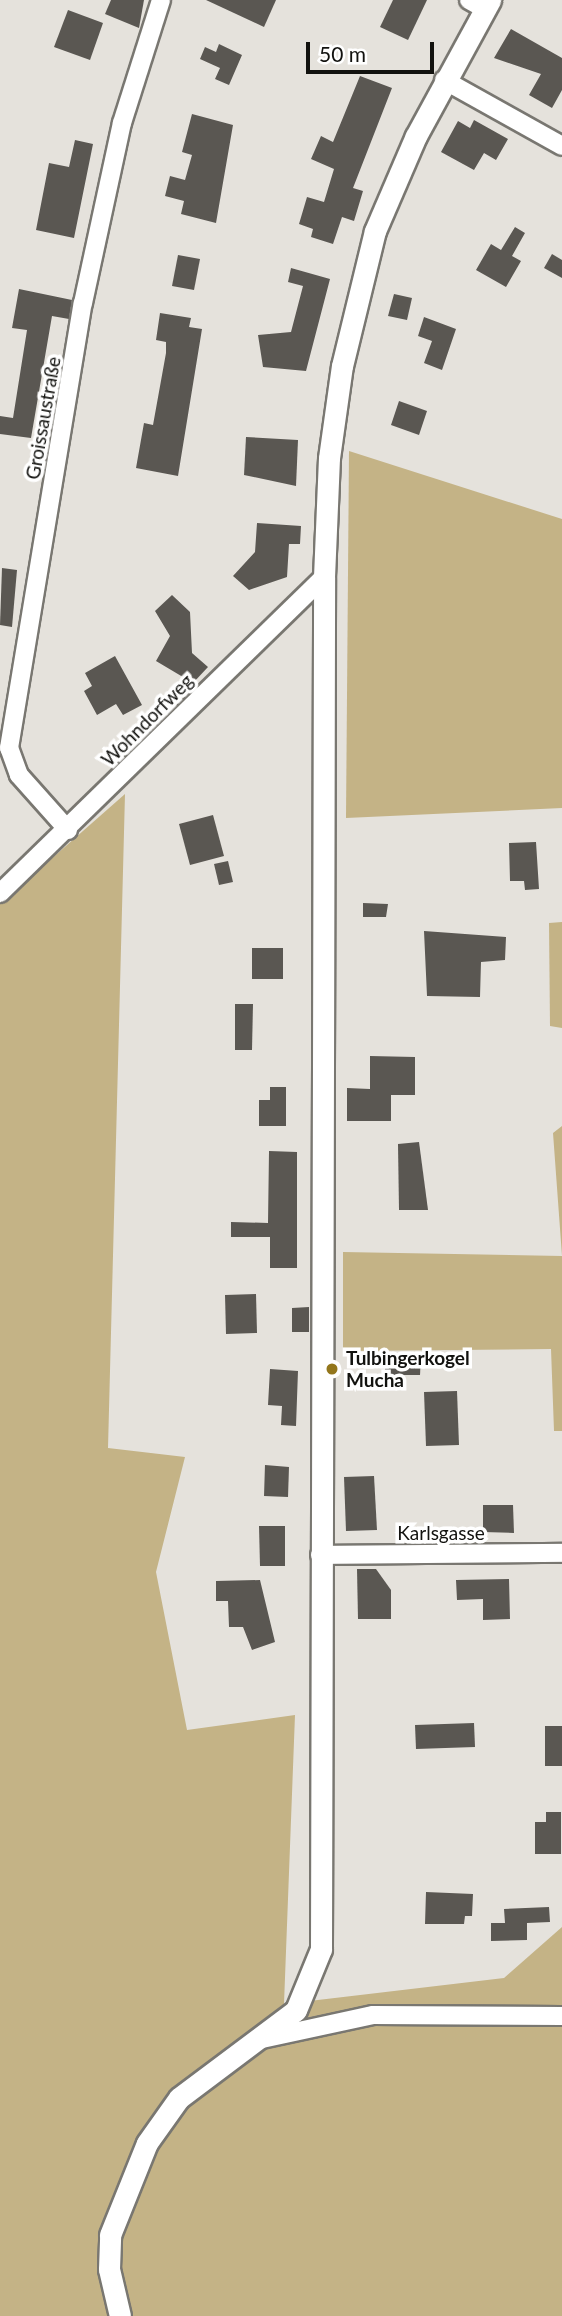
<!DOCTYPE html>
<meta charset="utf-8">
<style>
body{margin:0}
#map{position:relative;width:562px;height:2316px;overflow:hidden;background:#e5e2dc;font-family:Lato,sans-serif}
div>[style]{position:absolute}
.green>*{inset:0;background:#c4b386}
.building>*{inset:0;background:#5a5752}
.roads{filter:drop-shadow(2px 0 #797771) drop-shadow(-2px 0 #797771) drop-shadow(0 2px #797771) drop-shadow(0 -2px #797771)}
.minor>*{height:18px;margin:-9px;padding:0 9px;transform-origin:9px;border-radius:9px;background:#fff}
.tertiary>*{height:21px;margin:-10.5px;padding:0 10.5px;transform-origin:10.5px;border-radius:10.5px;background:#fff}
.dots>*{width:19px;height:19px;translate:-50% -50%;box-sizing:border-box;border:4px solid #fff;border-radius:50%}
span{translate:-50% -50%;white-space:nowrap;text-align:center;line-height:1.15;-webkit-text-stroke:7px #fff;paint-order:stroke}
.street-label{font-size:19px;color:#12120f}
.poi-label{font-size:19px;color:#12120f;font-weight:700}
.left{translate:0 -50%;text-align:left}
.scale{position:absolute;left:306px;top:42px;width:128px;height:32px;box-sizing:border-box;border:4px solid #12120f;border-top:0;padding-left:9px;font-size:21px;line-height:24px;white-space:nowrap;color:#12120f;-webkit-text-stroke:5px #fff;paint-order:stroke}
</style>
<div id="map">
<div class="green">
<div style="clip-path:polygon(349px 451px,562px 519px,562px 808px,346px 818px)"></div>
<div style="clip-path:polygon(125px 794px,108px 1448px,185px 1457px,156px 1572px,187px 1730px,295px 1715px,284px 2004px,504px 1978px,562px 1927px,562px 2316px,0 2316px,0 904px)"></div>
<div style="clip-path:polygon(562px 922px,562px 1028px,550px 1026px,549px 923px)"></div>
<div style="clip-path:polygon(562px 1126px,562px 1431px,554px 1431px,551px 1349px,343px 1351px,343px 1252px,562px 1256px,553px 1133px)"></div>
</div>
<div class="building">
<div style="clip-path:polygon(111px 0,144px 0,139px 28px,105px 14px)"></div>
<div style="clip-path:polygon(206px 0,276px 0,264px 27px)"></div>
<div style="clip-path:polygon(393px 0,427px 0,408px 40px,380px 27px)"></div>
<div style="clip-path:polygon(68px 10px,103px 23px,90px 60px,54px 47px)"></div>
<div style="clip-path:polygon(511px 29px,562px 58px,562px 90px,552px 108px,529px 95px,541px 74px,494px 58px)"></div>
<div style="clip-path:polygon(219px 44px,242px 55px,229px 85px,215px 79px,220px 68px,200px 59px,205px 47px,216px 52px)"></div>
<div style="clip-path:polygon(360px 76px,392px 88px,353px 188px,363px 191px,354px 221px,342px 217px,333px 244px,311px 237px,313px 229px,299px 224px,307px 197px,324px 202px,334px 169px,311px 159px,321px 136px,333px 142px)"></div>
<div style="clip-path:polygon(192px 114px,233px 125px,216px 223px,181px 214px,184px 201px,165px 196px,170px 176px,185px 180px,192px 155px,182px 152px)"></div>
<div style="clip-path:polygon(474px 120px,508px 139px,496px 160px,484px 153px,474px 170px,441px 152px,458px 121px,470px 128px)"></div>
<div style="clip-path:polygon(75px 140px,93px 144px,74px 238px,36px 230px,49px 163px,69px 167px)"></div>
<div style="clip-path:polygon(515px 227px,525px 233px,512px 256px,521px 261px,506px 287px,476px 270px,491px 244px,501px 250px)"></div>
<div style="clip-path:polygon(552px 254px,562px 260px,562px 278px,544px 268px)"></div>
<div style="clip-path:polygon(178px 255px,200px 259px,194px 290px,172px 286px)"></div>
<div style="clip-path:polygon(291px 268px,330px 279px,306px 371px,263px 367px,258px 335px,291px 332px,303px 286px,288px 282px)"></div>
<div style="clip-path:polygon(19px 289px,72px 300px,69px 319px,52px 316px,31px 438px,0 434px,0 416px,13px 418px,27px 330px,12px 328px)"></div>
<div style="clip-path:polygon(394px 294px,412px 298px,407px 320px,388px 316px)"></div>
<div style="clip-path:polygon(160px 313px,191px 318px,189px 327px,202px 329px,178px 476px,136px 468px,144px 423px,153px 425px,166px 353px,166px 342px,156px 340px)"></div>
<div style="clip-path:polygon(424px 317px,456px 329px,442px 370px,424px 363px,432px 341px,418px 336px)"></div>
<div style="clip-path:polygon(399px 401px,427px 411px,419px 435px,391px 425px)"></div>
<div style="clip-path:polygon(246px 437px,298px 440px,296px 486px,244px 475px)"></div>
<div style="clip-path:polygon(257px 523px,301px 526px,300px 544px,289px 544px,287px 577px,249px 590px,233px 576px,255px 552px)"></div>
<div style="clip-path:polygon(2px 568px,17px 570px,12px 627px,0 625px)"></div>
<div style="clip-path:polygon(172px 595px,190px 612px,192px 653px,208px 667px,193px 683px,156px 661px,170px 636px,155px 611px)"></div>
<div style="clip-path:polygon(115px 656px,142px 705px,123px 715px,116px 704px,97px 715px,84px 691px,92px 686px,85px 673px)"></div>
<div style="clip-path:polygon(213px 815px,224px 856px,190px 865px,179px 824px)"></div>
<div style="clip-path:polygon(536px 842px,539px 889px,525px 890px,524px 881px,510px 881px,509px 843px)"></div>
<div style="clip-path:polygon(228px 861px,233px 882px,219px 885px,214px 864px)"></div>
<div style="clip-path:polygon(363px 903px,388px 904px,386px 917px,363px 917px)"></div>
<div style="clip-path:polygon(424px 931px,506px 937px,505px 960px,481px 962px,480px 997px,427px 996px)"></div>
<div style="clip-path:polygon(252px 948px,283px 948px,283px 979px,252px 979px)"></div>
<div style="clip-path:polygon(235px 1004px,253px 1004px,252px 1050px,235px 1050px)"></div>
<div style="clip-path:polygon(370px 1056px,415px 1057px,415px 1095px,391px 1095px,391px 1121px,347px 1121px,347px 1088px,370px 1089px)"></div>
<div style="clip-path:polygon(270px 1087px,286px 1087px,286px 1126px,259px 1126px,259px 1100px,270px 1100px)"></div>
<div style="clip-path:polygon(419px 1142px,428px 1210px,399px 1210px,398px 1144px)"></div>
<div style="clip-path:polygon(269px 1151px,297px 1152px,297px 1268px,270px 1268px,270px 1237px,231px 1237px,231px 1222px,268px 1223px)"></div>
<div style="clip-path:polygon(256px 1294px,257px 1333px,226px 1334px,225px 1295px)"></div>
<div style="clip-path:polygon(309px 1307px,309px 1332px,292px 1332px,292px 1308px)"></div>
<div style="clip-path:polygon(385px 1355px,421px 1356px,420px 1375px,385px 1375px)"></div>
<div style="clip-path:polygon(270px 1369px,298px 1371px,296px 1426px,281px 1425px,282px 1406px,268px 1405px)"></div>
<div style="clip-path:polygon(457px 1391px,459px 1445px,426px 1446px,424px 1392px)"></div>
<div style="clip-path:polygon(265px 1465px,289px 1467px,288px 1497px,264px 1496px)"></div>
<div style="clip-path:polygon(374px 1476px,377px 1530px,346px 1531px,344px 1477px)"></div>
<div style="clip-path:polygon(483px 1505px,513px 1505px,514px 1533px,483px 1532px)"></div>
<div style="clip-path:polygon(259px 1526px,285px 1526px,285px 1566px,260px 1566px)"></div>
<div style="clip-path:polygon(357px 1569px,376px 1569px,391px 1590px,391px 1619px,358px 1619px)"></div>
<div style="clip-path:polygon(509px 1579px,510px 1619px,483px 1620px,483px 1599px,457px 1600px,456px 1580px)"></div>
<div style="clip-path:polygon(260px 1580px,275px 1642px,252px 1650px,243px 1627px,229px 1627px,228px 1601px,216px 1601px,216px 1581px)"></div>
<div style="clip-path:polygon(474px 1723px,475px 1747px,416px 1749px,415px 1725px)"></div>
<div style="clip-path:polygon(545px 1726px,562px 1726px,562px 1766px,545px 1766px)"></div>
<div style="clip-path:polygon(546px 1812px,561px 1812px,561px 1854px,535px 1854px,535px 1822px,546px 1822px)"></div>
<div style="clip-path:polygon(426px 1892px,473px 1894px,472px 1916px,465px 1916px,464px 1924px,425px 1924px)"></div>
<div style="clip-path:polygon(549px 1907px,550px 1922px,527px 1923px,527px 1940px,491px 1941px,491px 1923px,505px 1923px,504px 1909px)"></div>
</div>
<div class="roads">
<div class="minor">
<div style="left:469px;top:0;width:18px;rotate:29deg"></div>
<div style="left:444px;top:80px;width:135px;rotate:29.2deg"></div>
<div style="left:68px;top:830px;width:74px;rotate:-131.7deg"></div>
<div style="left:19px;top:775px;width:29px;rotate:-110deg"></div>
<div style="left:9px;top:748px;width:451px;rotate:-80.6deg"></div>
<div style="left:83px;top:303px;width:184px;rotate:-77.8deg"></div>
<div style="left:122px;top:123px;width:129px;rotate:-72.4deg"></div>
<div style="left:0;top:893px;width:453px;rotate:-44.3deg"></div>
<div style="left:320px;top:1555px;width:242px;rotate:-0.5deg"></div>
<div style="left:262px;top:2039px;width:114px;rotate:-12.2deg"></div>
<div style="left:373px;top:2015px;width:189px;rotate:0.3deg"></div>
</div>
<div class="tertiary">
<div style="left:120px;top:2316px;width:48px;rotate:-103.2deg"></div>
<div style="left:109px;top:2269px;width:34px;rotate:-88deg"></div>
<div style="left:110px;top:2235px;width:99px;rotate:-68.1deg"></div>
<div style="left:147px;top:2143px;width:55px;rotate:-54.6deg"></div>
<div style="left:179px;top:2098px;width:146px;rotate:-36.9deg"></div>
<div style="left:296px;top:2010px;width:66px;rotate:-67.7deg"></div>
<div style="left:321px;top:1949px;width:1372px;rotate:-89.87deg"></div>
<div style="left:324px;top:577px;width:119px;rotate:-87.6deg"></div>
<div style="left:329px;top:458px;width:93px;rotate:-82deg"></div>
<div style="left:342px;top:366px;width:139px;rotate:-76.3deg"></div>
<div style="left:375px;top:231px;width:103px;rotate:-66.7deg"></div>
<div style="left:416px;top:136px;width:155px;rotate:-61.4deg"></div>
</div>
</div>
<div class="dots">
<div style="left:332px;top:1369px;background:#93761c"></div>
</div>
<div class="street-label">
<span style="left:43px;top:418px;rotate:-80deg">Groissaustraße</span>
<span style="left:147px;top:720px;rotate:-45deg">Wohndorfweg</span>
<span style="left:441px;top:1533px">Karlsgasse</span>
</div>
<div class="poi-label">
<span class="left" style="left:346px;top:1369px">Tulbingerkogel<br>Mucha</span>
</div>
<div class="scale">50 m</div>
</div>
